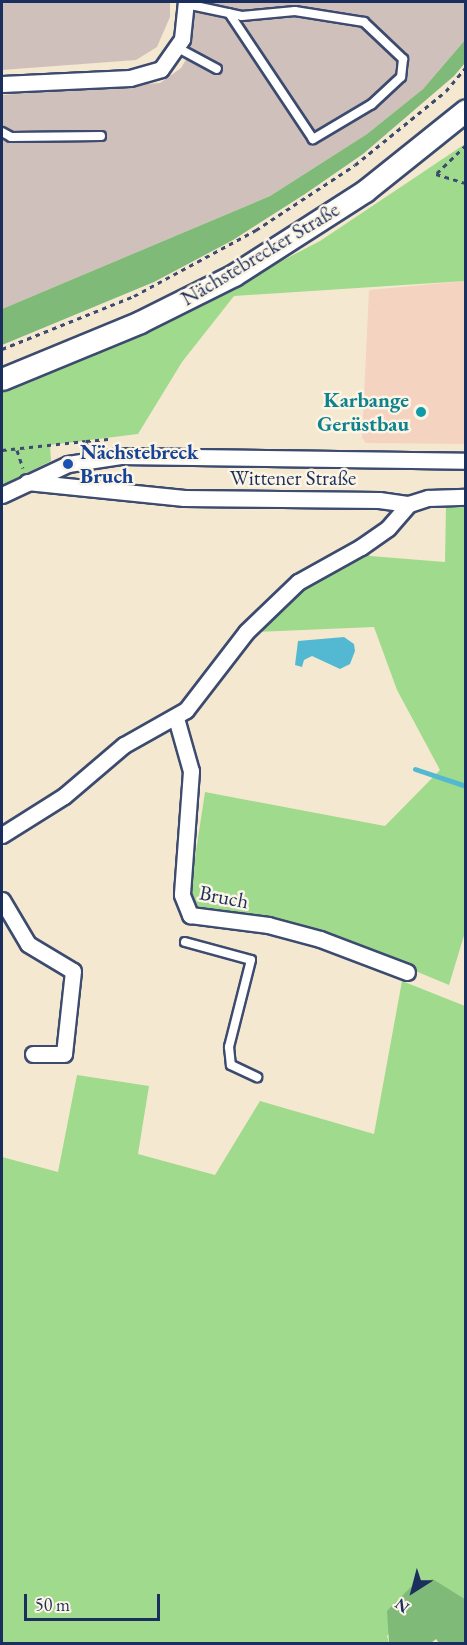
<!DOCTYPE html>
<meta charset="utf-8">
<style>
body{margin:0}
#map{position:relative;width:467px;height:1645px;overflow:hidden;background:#f4e9d0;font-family:"EB Garamond",serif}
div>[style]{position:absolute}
.built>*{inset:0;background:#f4d3c1}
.industrial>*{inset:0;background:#d0c0bc}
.green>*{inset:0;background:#a0da8c}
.forest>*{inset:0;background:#80ba78}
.water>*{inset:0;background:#53b9d2}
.stream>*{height:5px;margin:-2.5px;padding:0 2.5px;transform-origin:2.5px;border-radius:2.5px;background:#53b9d2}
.path>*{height:3px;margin-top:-1.5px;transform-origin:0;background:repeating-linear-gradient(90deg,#3c4b6f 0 4.5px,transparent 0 9px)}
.roads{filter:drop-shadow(2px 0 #3c4b6f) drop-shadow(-2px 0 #3c4b6f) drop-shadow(0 2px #3c4b6f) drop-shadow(0 -2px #3c4b6f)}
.service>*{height:8px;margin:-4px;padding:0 4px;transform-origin:4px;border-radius:4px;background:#fff}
.minor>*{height:15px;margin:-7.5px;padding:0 7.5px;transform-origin:7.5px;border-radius:7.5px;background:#fff}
.secondary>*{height:21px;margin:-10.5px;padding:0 10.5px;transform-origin:10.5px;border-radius:10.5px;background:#fff}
.dots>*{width:16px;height:16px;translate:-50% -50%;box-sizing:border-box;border:3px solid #fcf5e5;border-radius:50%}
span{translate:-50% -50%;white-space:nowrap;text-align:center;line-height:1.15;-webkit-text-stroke:5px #fcf5e5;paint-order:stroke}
.street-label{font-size:21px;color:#1b2f5e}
.culture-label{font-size:21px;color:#0d838f;font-weight:700}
.right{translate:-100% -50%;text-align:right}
.transit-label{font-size:21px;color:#164399;font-weight:700}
.left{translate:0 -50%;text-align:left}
.frame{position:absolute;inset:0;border:3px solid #1b2f5e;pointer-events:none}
.north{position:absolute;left:383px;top:1561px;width:60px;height:60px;-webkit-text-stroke:4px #fcf5e5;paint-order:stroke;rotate:216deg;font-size:16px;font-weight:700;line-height:24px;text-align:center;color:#1b2f5e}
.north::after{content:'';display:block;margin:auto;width:21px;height:27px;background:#1b2f5e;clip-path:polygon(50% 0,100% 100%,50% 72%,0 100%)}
.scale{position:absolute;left:24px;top:1594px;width:136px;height:27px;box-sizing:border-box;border:3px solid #1b2f5e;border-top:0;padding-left:8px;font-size:18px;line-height:21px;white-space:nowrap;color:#1b2f5e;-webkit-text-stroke:4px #fcf5e5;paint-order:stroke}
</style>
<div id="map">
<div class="built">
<div style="clip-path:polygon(465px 281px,465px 444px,366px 443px,362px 438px,369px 290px)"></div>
</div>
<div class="industrial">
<div style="clip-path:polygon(2px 2px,170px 2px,170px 17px,157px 47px,136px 60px,2px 70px)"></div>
<div style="clip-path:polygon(197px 2px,465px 2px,465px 40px,423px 89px,367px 134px,270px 196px,2px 309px,2px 95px,160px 83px,181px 68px,188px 56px)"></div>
</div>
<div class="green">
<div style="clip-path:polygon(465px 144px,465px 281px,234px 296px,182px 362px,138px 434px,50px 445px,51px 461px,2px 485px,2px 391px,143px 333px,320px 241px)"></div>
<div style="clip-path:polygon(446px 506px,465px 506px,466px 929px,449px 985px,408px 968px,196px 911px,189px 897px,205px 792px,385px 826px,440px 770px,397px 690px,374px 627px,256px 632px,296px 592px,367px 550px,370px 556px,445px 562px)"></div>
<div style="clip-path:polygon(402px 981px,465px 1006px,465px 1599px,433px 1579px,387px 1636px,389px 1643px,2px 1643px,2px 1157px,58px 1172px,77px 1075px,149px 1086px,138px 1154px,215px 1175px,260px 1101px,374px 1134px)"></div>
</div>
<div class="forest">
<div style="clip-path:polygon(465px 40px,465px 63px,454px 76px,363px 154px,305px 194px,233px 240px,154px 282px,2px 345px,2px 309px,270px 196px,367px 134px,423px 89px)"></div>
<div style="clip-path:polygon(433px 1579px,465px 1599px,465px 1643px,439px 1643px,436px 1639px,431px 1643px,389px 1643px,387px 1611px,411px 1587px)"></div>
</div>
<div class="water">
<div style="clip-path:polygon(344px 637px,354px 644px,355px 651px,350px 664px,340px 669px,312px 656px,304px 660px,302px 667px,295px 665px,298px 641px)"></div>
</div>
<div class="stream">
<div style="left:415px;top:769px;width:54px;rotate:18.4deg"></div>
</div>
<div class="path">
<div style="left:466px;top:145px;width:42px;rotate:136deg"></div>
<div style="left:436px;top:174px;width:31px;rotate:17deg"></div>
<div style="left:2px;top:349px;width:142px;rotate:-21.9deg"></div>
<div style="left:134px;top:296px;width:139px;rotate:-28.4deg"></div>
<div style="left:256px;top:230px;width:118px;rotate:-33.3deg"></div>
<div style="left:355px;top:165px;width:117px;rotate:-39.1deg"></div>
<div style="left:446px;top:91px;width:31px;rotate:-50deg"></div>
<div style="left:86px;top:441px;width:25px;rotate:-5deg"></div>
<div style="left:2px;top:450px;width:84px;rotate:-6.1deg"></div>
<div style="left:86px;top:441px;width:4px;rotate:76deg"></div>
<div style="left:17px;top:450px;width:19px;rotate:72deg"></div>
</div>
<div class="roads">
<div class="service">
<div style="left:186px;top:4px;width:57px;rotate:12.1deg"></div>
<div style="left:242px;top:16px;width:53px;rotate:-5.4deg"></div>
<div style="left:295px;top:11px;width:70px;rotate:9.1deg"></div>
<div style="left:364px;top:22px;width:54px;rotate:43.5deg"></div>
<div style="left:403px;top:59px;width:18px;rotate:96deg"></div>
<div style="left:401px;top:77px;width:40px;rotate:137deg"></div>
<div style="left:372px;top:104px;width:69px;rotate:149.3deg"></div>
<div style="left:313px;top:139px;width:151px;rotate:-123.7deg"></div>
<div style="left:178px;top:48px;width:44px;rotate:28.3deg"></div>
<div style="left:2px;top:132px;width:10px;rotate:29deg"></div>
<div style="left:11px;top:137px;width:90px;rotate:-0.6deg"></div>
<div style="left:185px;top:942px;width:68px;rotate:15.3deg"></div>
<div style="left:251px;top:960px;width:90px;rotate:104.2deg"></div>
<div style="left:229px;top:1047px;width:18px;rotate:84deg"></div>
<div style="left:231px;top:1065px;width:29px;rotate:25deg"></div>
</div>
<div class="minor">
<div style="left:2px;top:84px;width:128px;rotate:-2.7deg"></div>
<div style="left:130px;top:78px;width:32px;rotate:-16deg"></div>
<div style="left:161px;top:69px;width:37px;rotate:-55deg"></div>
<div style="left:182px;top:39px;width:37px;rotate:-84deg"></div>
<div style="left:27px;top:482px;width:158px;rotate:5.8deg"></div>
<div style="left:184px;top:498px;width:195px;rotate:0.6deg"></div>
<div style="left:379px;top:500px;width:30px;rotate:8deg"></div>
<div style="left:2px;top:495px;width:73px;rotate:-25.2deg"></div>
<div style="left:68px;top:464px;width:53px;rotate:-8.7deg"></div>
<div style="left:120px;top:456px;width:346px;rotate:0.8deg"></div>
<div style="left:176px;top:718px;width:55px;rotate:74.2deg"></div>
<div style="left:191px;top:771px;width:124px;rotate:94.2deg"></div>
<div style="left:182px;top:895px;width:22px;rotate:68deg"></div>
<div style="left:190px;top:915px;width:79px;rotate:7.3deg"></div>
<div style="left:268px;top:925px;width:54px;rotate:15.1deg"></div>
<div style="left:320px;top:939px;width:93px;rotate:20.8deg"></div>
<div style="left:2px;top:835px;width:73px;rotate:-32.2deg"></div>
<div style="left:64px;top:796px;width:79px;rotate:-40.4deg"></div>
<div style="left:124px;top:745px;width:71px;rotate:-29.4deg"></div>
<div style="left:186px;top:710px;width:98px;rotate:-52.4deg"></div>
<div style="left:246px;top:632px;width:72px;rotate:-43.9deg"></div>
<div style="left:298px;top:582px;width:72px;rotate:-29.1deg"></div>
<div style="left:361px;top:547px;width:33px;rotate:-35deg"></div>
<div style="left:388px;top:528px;width:32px;rotate:-49deg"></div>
<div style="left:409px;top:504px;width:20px;rotate:-18deg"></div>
<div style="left:428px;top:498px;width:38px;rotate:-2deg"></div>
<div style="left:2px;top:900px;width:51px;rotate:59.4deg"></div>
<div style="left:28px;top:944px;width:52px;rotate:31deg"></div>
<div style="left:73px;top:971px;width:83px;rotate:96.2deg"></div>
<div style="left:64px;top:1054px;width:31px;rotate:180deg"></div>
</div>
<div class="secondary">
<div style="left:2px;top:379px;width:149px;rotate:-22.4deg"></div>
<div style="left:140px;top:322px;width:105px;rotate:-26.6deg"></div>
<div style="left:234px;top:275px;width:156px;rotate:-32.7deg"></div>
<div style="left:365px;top:191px;width:129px;rotate:-38.7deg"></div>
</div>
</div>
<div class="dots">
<div style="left:421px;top:412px;background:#0f9aa8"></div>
<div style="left:68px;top:464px;background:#1a4fb4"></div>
</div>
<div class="street-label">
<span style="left:260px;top:254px;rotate:-31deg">Nächstebrecker Straße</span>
<span style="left:293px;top:478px">Wittener Straße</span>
<span style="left:224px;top:897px;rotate:11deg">Bruch</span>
</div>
<div class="culture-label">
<span class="right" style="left:409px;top:412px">Karbange<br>Gerüstbau</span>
</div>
<div class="transit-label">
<span class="left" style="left:80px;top:464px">Nächstebreck<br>Bruch</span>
</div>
<div class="frame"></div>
<div class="north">N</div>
<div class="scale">50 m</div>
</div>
